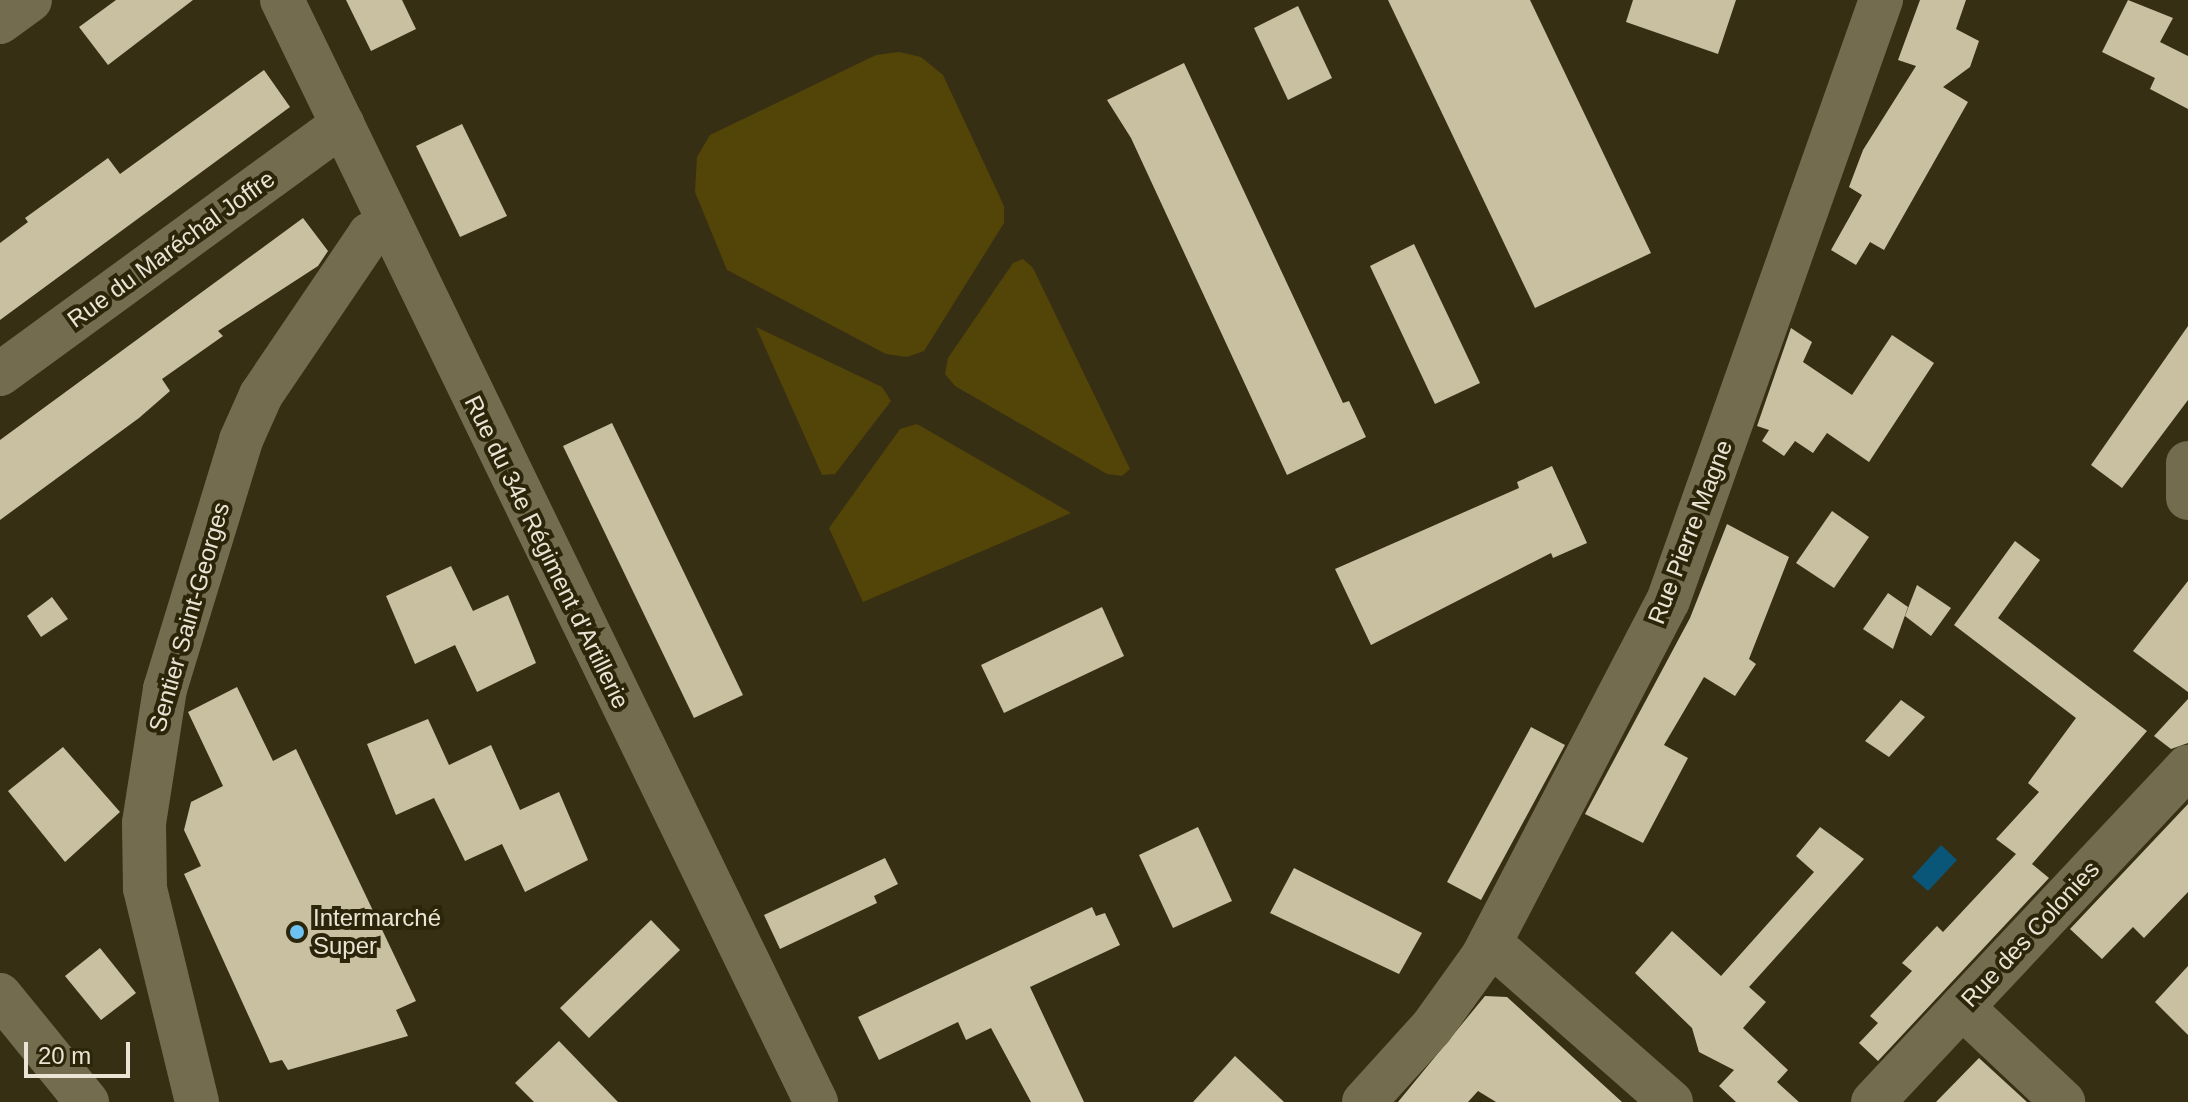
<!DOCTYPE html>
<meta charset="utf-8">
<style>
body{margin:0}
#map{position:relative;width:2188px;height:1102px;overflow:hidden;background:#372f14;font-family:Helvetica,sans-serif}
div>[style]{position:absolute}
.green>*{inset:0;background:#534408}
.water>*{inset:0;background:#095678}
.building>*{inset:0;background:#c9c0a1}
.minor>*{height:44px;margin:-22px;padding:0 22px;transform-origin:22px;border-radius:22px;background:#746c4f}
.dots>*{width:22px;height:22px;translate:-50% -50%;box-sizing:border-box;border:4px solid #2d250a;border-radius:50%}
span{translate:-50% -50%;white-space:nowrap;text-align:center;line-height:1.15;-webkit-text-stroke:8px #2d250a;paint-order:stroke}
.street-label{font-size:24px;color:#e9e4d4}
.poi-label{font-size:24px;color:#e9e4d4}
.left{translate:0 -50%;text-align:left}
.scale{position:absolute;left:24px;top:1042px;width:106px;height:36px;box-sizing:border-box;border:4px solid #e9e4d4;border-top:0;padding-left:10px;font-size:24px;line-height:28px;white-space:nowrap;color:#e9e4d4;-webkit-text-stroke:6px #2d250a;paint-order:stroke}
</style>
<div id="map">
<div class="green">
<div style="clip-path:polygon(899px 52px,921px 57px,943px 75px,1004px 206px,1004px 223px,924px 351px,907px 357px,886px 354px,727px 270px,695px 192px,697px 157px,710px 135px,876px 55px)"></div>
<div style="clip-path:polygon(1023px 259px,1033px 268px,1130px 469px,1122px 476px,1107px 474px,955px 386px,945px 374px,948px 358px,1013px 263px)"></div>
<div style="clip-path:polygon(756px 327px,882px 387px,891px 401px,835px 474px,822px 475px)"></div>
<div style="clip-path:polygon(917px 424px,1071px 513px,863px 602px,829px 528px,900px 429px)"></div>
</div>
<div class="water">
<div style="clip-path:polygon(1941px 845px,1957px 860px,1928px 891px,1912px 877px)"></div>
</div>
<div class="building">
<div style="clip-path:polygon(116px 0,193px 0,108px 65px,79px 27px)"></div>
<div style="clip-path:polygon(346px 0,402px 0,416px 29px,371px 51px)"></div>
<div style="clip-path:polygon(1388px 0,1530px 0,1651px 253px,1535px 308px)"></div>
<div style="clip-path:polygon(1633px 0,1736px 0,1718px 54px,1626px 22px)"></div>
<div style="clip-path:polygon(1920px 0,1966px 0,1956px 29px,1979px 41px,1970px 67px,1943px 87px,1968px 102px,1884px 250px,1870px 242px,1856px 265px,1831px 250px,1862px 195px,1849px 187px,1863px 150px,1916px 66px,1898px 60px)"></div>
<div style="clip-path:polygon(2128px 0,2173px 18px,2160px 42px,2188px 56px,2188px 109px,2150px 89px,2155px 78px,2102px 52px)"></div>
<div style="clip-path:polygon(1298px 6px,1332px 78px,1288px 100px,1254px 28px)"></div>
<div style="clip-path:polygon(1184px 63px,1343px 403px,1349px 401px,1366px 437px,1287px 475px,1131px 138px,1107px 100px)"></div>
<div style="clip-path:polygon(264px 70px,290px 107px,0 320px,0 243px,28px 222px,25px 218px,108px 158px,120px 174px)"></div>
<div style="clip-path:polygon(462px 124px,507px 216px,460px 237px,416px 146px)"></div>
<div style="clip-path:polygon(303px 218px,328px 251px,318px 266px,218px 331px,223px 336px,162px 379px,170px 391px,139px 418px,0 520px,0 440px)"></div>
<div style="clip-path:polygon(1414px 244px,1480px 383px,1435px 404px,1370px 266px)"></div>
<div style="clip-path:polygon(2188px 326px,2188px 400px,2122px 488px,2091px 465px)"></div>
<div style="clip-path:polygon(1791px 328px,1812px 342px,1803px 362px,1852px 395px,1892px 335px,1934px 363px,1869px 462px,1827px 433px,1813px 453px,1795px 441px,1784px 456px,1762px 441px,1769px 430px,1757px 426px)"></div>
<div style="clip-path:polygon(612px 423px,743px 695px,694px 718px,563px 446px)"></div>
<div style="clip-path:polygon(1552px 466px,1587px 543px,1553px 558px,1551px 553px,1371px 645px,1335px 569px,1519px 488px,1517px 482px)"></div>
<div style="clip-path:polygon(1832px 511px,1869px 537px,1834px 588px,1796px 563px)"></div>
<div style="clip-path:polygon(1727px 524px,1789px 557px,1749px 659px,1756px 664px,1735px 696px,1704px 677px,1664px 745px,1688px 758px,1643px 843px,1585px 814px,1690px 618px)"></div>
<div style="clip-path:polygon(2015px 541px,2040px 560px,1998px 618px,2147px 731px,2032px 864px,2049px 878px,1878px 1061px,1859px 1043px,1878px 1023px,1870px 1016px,1912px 971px,1902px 963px,1937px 926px,1943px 932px,2016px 854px,1996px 839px,2039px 792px,2028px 783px,2076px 718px,1954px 625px)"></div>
<div style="clip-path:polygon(451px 566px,473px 611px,508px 595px,536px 663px,477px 692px,455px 645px,415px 664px,386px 596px)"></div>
<div style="clip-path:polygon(2188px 581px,2188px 692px,2133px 651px)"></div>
<div style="clip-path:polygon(1917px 585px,1951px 608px,1931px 636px,1905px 616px)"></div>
<div style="clip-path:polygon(1888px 593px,1908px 607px,1893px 649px,1863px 629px)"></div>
<div style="clip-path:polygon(52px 597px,68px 619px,41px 637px,27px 616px)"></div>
<div style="clip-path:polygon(1102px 607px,1124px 656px,1004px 713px,981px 665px)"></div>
<div style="clip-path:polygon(237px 687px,273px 761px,296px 749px,416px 1001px,396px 1010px,408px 1036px,288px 1070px,282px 1060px,270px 1063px,184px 874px,201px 866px,184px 830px,191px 802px,223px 786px,188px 712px)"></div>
<div style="clip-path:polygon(2188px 699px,2188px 743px,2171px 749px,2154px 736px)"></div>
<div style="clip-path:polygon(1901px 700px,1925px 717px,1889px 757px,1865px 741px)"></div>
<div style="clip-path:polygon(428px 719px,449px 765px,491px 745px,520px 810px,559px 792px,588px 860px,525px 892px,502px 844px,465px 861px,434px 798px,396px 815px,367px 744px)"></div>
<div style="clip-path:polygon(1531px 727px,1565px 745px,1481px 900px,1447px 882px)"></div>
<div style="clip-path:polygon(63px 747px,120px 812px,65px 862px,8px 791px)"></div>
<div style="clip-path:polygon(2188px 804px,2188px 892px,2144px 938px,2133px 927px,2102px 959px,2070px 929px)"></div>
<div style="clip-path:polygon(1198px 827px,1232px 901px,1173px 928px,1139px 855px)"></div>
<div style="clip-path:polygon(1820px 827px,1864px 859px,1749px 987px,1766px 1002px,1743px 1028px,1788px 1070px,1777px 1082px,1799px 1102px,1736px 1102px,1719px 1086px,1734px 1070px,1699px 1052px,1692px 1028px,1635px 973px,1672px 931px,1721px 976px,1814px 872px,1796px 856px)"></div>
<div style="clip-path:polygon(885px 858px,898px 884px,874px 896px,877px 903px,780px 949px,764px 915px)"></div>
<div style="clip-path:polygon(1294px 868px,1422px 933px,1399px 974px,1270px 913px)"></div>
<div style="clip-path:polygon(1092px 907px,1096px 916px,1105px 913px,1120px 945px,1030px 987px,1084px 1102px,1031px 1102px,991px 1028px,966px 1040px,958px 1022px,879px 1060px,858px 1017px)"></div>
<div style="clip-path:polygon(651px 920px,680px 950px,589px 1038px,560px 1008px)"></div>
<div style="clip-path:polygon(100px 948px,136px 993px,101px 1020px,65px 976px)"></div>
<div style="clip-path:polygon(2188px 966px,2188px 1035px,2155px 1002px)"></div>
<div style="clip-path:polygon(1485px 996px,1507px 997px,1622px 1102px,1496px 1102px,1478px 1091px,1468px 1102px,1398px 1102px)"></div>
<div style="clip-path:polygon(559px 1041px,618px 1102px,534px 1102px,515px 1083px)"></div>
<div style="clip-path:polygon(1235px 1056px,1284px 1102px,1193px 1102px)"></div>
<div style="clip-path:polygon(1979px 1058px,2027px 1102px,1936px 1102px)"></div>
</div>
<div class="minor">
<div style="left:282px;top:0;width:1225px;rotate:64.15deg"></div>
<div style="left:0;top:22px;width:37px;rotate:-36deg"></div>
<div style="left:0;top:374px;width:424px;rotate:-36.1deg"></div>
<div style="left:2188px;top:463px;width:35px;rotate:90deg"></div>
<div style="left:1490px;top:943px;width:241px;rotate:41.3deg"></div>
<div style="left:0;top:995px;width:138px;rotate:50.9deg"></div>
<div style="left:1962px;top:1007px;width:139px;rotate:43.2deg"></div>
<div style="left:197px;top:1102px;width:220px;rotate:-103.7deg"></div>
<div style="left:145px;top:888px;width:65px;rotate:-90.9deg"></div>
<div style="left:144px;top:823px;width:136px;rotate:-81.1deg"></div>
<div style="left:165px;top:689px;width:260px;rotate:-73deg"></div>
<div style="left:241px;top:440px;width:49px;rotate:-66deg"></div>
<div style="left:261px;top:395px;width:194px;rotate:-55.9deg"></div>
<div style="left:370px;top:234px;width:20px;rotate:-24deg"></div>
<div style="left:1364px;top:1102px;width:101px;rotate:-47.8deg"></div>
<div style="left:1432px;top:1027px;width:87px;rotate:-54.3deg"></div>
<div style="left:1483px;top:956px;width:400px;rotate:-62.5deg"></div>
<div style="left:1668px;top:601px;width:638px;rotate:-70.49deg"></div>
<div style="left:1873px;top:1102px;width:460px;rotate:-46.8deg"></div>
</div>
<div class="dots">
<div style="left:297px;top:932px;background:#6dc2f3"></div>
</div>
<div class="street-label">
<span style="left:171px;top:249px;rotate:-36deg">Rue du Maréchal Joffre</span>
<span style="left:1690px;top:532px;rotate:-69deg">Rue Pierre Magne</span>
<span style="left:547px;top:552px;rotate:64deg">Rue du 34e Régiment d'Artillerie</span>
<span style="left:189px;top:617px;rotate:-74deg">Sentier Saint-Georges</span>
<span style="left:2030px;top:934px;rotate:-47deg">Rue des Colonies</span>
</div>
<div class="poi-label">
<span class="left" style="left:313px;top:932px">Intermarché<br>Super</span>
</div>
<div class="scale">20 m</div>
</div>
